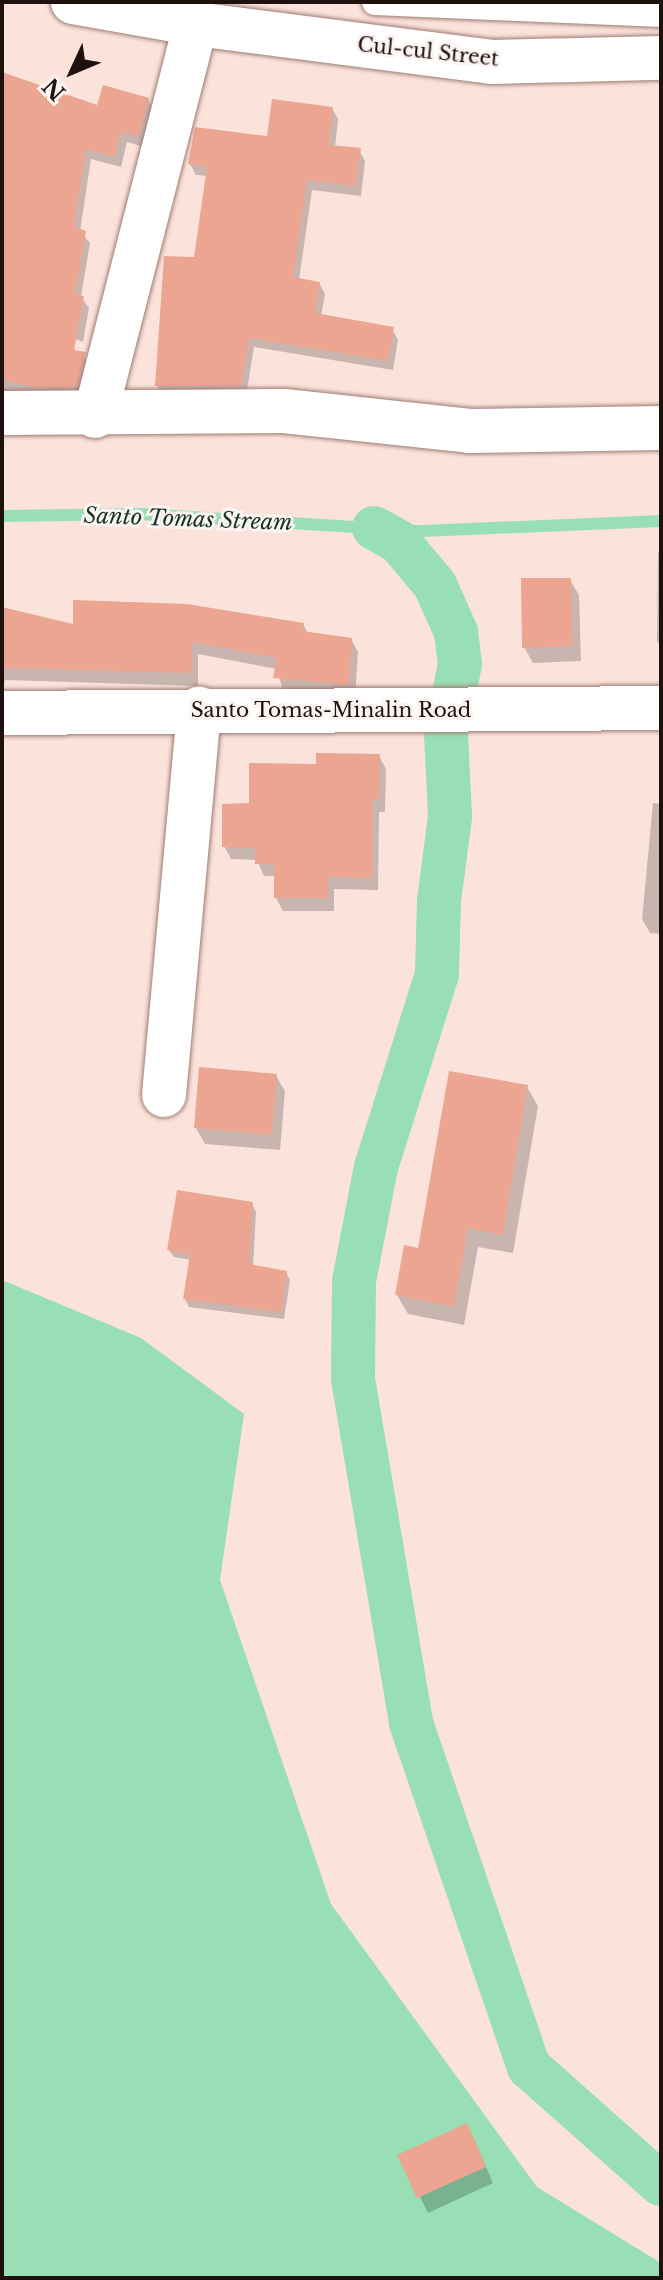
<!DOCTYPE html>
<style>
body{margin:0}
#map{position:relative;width:663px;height:2280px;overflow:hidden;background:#fbe3dc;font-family:"Libre Baskerville",serif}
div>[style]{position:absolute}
.water>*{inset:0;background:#99dfb6}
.shadow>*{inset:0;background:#0003}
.stream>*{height:12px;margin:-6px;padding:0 6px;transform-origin:6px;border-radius:6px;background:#99dfb6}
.canal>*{height:44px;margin:-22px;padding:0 22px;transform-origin:22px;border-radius:22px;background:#99dfb6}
.building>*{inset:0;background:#eca590}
.roads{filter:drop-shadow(0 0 2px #a07c72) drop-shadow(0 0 2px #a07c72)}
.service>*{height:26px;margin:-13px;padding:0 13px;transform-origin:13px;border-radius:13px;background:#fff}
.minor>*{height:44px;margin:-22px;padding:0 22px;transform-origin:22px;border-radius:22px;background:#fff}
.secondary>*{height:44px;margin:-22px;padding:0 22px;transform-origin:22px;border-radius:22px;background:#fff}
span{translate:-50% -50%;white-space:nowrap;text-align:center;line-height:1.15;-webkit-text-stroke:6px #fcf4f2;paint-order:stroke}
.street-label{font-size:20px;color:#1f120e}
.water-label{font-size:22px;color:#153423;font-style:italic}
.frame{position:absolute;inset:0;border:4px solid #1f120e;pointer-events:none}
.north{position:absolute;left:32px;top:32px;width:80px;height:80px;-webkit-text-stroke:6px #fcf4f2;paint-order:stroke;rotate:226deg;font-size:22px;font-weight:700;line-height:32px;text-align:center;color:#1f120e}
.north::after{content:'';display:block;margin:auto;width:28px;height:36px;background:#1f120e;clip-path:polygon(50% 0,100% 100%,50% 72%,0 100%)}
</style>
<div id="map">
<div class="water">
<div style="clip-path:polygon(2px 1280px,141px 1338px,244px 1414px,220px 1580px,331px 1904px,537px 2187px,661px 2263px,661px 2278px,2px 2278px)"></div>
</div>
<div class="shadow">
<div style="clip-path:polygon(2px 73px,99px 108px,148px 99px,154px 110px,144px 147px,127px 142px,121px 167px,91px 159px,80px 231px,90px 243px,81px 297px,89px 308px,83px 342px,2px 312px)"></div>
<div style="clip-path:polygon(332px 108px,338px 119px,335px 148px,359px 150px,365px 161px,361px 196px,312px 190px,299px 280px,319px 283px,325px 294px,321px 316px,392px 329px,398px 340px,393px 370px,254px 347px,246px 396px,163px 396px,157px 386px,196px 259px,208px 176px,196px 175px,190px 164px,269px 138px)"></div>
<div style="clip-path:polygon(2px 342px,84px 356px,91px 368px,83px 399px,2px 402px)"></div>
<div style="clip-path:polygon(658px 552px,661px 552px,661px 648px,657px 641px)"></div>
<div style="clip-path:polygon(570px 580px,579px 595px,581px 661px,533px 663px,524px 647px)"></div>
<div style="clip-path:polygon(2px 609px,75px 626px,303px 624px,308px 634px,351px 639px,358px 652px,355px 698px,283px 691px,277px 669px,198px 654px,198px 686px,5px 680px,2px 694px)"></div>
<div style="clip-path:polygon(379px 756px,386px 769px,385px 812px,379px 812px,378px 890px,334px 889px,334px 911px,283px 911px,276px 898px,276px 876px,264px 876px,257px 860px,231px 859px,224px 846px,251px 805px,318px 766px)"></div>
<div style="clip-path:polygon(653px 803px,661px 804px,661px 934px,650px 933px,642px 919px)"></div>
<div style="clip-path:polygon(276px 1076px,285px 1091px,280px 1150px,205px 1144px,196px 1128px)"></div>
<div style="clip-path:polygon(527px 1087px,538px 1106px,513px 1253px,478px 1247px,464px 1325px,408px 1314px,397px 1295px,420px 1250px)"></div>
<div style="clip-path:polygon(252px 1204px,256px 1212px,253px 1267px,286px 1272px,290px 1280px,284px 1319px,189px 1307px,185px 1299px,191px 1260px,174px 1257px,169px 1250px)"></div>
<div style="clip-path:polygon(475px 2141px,493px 2183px,428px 2213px,400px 2156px)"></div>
</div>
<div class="stream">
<div style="left:2px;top:516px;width:140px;rotate:-0.8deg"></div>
<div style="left:142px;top:514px;width:281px;rotate:3.5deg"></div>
<div style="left:422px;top:531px;width:239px;rotate:-2.4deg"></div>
</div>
<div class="canal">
<div style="left:374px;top:528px;width:29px;rotate:29deg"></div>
<div style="left:399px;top:542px;width:56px;rotate:50.1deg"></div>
<div style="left:435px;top:585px;width:51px;rotate:65.9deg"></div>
<div style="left:456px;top:632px;width:32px;rotate:83deg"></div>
<div style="left:460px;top:664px;width:71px;rotate:101.3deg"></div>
<div style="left:446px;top:734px;width:83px;rotate:87.2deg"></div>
<div style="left:450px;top:817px;width:85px;rotate:97.5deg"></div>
<div style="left:439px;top:901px;width:73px;rotate:91.6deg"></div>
<div style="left:437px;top:974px;width:202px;rotate:107.5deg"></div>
<div style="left:376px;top:1167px;width:116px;rotate:100.9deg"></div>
<div style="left:354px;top:1281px;width:98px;rotate:90.6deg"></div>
<div style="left:353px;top:1379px;width:349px;rotate:80.4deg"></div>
<div style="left:411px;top:1723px;width:364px;rotate:71.1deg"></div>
<div style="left:529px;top:2067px;width:176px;rotate:41.6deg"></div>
</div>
<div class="building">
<div style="clip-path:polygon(2px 72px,97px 105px,103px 85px,149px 98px,138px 137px,121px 132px,115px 157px,86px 149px,74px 226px,86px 231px,75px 294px,84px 296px,74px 350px,86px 352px,77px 387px,41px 388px,2px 380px)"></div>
<div style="clip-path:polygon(272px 99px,333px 107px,329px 145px,361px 148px,356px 186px,307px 180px,293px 277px,320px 282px,315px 313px,394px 327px,388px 361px,249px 338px,241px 386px,155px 386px,164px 256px,194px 257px,207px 167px,188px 164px,195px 127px,267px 136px)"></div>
<div style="clip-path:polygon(521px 578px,571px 578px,573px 646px,522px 648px)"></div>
<div style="clip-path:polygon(73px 600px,187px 604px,304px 623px,302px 631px,352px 638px,349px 685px,273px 678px,277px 658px,192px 642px,191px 673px,2px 668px,2px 607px,73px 624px)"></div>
<div style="clip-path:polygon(316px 753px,380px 754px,379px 800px,372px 800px,372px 878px,328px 877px,328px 898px,274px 898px,274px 864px,255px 864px,255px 848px,222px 847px,222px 804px,249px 803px,249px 763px,316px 764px)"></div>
<div style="clip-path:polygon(199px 1067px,277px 1074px,272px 1135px,194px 1128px)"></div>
<div style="clip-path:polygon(449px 1071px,528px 1085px,503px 1235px,468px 1228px,454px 1307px,395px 1295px,404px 1245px,418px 1248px)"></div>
<div style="clip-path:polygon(177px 1190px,253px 1202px,249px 1264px,287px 1271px,281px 1312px,183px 1299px,190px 1254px,167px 1250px)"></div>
<div style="clip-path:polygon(467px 2123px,486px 2167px,417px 2198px,397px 2155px)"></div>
</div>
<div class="roads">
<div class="service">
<div style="left:375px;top:2px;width:286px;rotate:2.4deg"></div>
</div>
<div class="minor">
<div style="left:73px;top:2px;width:125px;rotate:10.1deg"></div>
<div style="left:196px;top:24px;width:298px;rotate:7.3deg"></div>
<div style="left:492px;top:62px;width:169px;rotate:-1.4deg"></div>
<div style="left:2px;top:413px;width:282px;rotate:-0.4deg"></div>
<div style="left:284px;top:411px;width:187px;rotate:6.1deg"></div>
<div style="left:470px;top:431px;width:191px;rotate:-0.9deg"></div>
<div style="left:95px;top:416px;width:405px;rotate:-75.6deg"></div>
<div style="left:164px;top:1095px;width:388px;rotate:-84.8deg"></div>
</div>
<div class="secondary">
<div style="left:2px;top:713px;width:659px;rotate:-0.43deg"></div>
</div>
</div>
<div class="street-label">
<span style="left:428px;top:52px;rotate:6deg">Cul-cul Street</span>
<span style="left:331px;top:710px">Santo Tomas-Minalin Road</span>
</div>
<div class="water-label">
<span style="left:188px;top:519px;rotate:2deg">Santo Tomas Stream</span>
</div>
<div class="frame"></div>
<div class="north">N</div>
</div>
